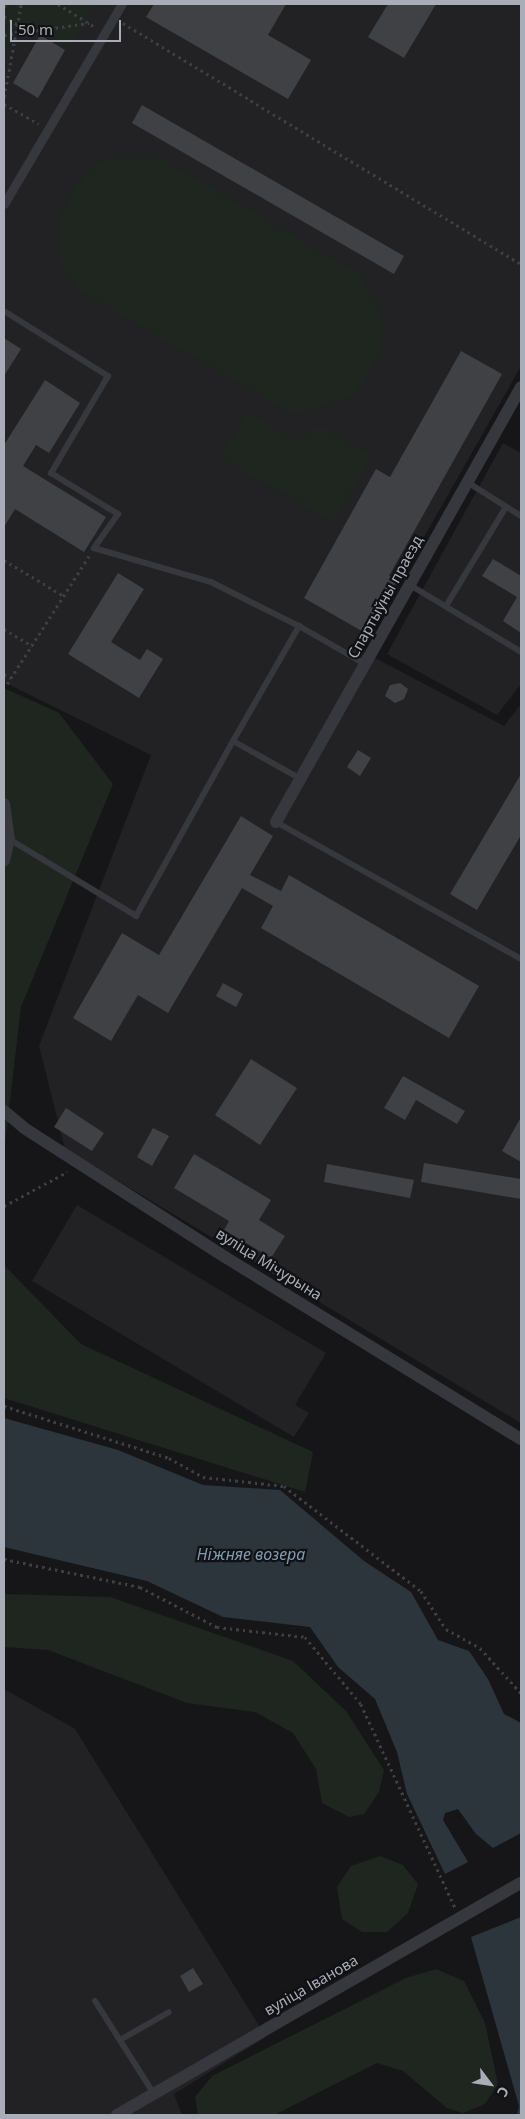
<!DOCTYPE html>
<meta charset="utf-8">
<style>
body{margin:0}
#map{position:relative;width:525px;height:2119px;overflow:hidden;background:#161618;font-family:"Noto Sans",sans-serif}
div>[style]{position:absolute}
.built>*{inset:0;background:#222225}
.green>*{inset:0;background:#1e261f}
.water>*{inset:0;background:#2c353c}
.building>*{inset:0;background:#404145}
.path>*{height:2.5px;margin-top:-1.25px;transform-origin:0;background:repeating-linear-gradient(90deg,#3d3f44 0 2.5px,transparent 0 6.5px)}
.service>*{height:6px;margin:-3px;padding:0 3px;transform-origin:3px;border-radius:3px;background:#37383d}
.pedestrian>*{height:9px;margin:-4.5px;padding:0 4.5px;transform-origin:4.5px;border-radius:4.5px;background:#37383d}
.minor>*{height:12px;margin:-6px;padding:0 6px;transform-origin:6px;border-radius:6px;background:#37383d}
span{translate:-50% -50%;white-space:nowrap;text-align:center;line-height:1.15;-webkit-text-stroke:4.5px #111113;paint-order:stroke}
.street-label{font-size:15px;color:#a8adb8}
.water-label{font-size:16px;color:#7f9bb3;font-style:italic}
.frame{position:absolute;inset:0;border:5px solid #a8adb8;pointer-events:none}
.north{position:absolute;left:465px;top:2059px;width:50px;height:50px;-webkit-text-stroke:4px #111113;paint-order:stroke;rotate:121deg;font-size:14px;font-weight:700;line-height:20px;text-align:center;color:#a8adb8}
.north::after{content:'';display:block;margin:auto;width:18px;height:22px;background:#a8adb8;clip-path:polygon(50% 0,100% 100%,50% 72%,0 100%)}
.scale{position:absolute;left:10px;top:20px;width:111px;height:22px;box-sizing:border-box;border:2px solid #a8adb8;border-top:0;padding-left:6px;font-size:15px;line-height:18px;white-space:nowrap;color:#a8adb8;-webkit-text-stroke:4px #111113;paint-order:stroke}
</style>
<div id="map">
<div class="built">
<div style="clip-path:polygon(4px 4px,521px 4px,521px 366px,360px 650px,504px 726px,521px 704px,521px 1423px,65px 1149px,39px 1046px,151px 755px,4px 682px)"></div>
<div style="clip-path:polygon(503px 443px,521px 453px,521px 684px,497px 715px,387px 654px)"></div>
<div style="clip-path:polygon(77px 1205px,326px 1353px,295px 1405px,309px 1413px,294px 1437px,32px 1281px)"></div>
<div style="clip-path:polygon(4px 1689px,75px 1729px,266px 2037px,174px 2094px,182px 2115px,4px 2115px)"></div>
</div>
<div class="green">
<div style="clip-path:polygon(4px 4px,94px 4px,70px 47px,40px 26px,12px 30px,6px 54px)"></div>
<div style="clip-path:polygon(159px 157px,362px 276px,378px 305px,383px 329px,381px 353px,355px 394px,309px 411px,287px 411px,77px 289px,62px 264px,57px 240px,60px 216px,72px 191px,93px 167px,112px 158px)"></div>
<div style="clip-path:polygon(248px 413px,300px 442px,309px 430px,322px 427px,372px 456px,333px 522px,220px 458px)"></div>
<div style="clip-path:polygon(4px 688px,59px 713px,113px 784px,21px 1007px,4px 1151px)"></div>
<div style="clip-path:polygon(4px 1265px,81px 1344px,313px 1452px,305px 1492px,4px 1398px)"></div>
<div style="clip-path:polygon(4px 1594px,110px 1597px,293px 1661px,346px 1711px,384px 1770px,379px 1792px,364px 1814px,349px 1817px,322px 1803px,316px 1769px,293px 1733px,255px 1712px,187px 1703px,48px 1650px,4px 1647px)"></div>
<div style="clip-path:polygon(380px 1856px,403px 1865px,418px 1884px,408px 1913px,387px 1932px,362px 1932px,342px 1919px,337px 1887px,351px 1866px)"></div>
<div style="clip-path:polygon(436px 1969px,464px 1981px,485px 2023px,498px 2084px,485px 2104px,463px 2113px,447px 2108px,403px 2071px,377px 2063px,274px 2115px,198px 2115px,195px 2097px,212px 2076px,406px 1978px)"></div>
</div>
<div class="water">
<div style="clip-path:polygon(4px 1418px,118px 1450px,203px 1485px,280px 1490px,364px 1561px,411px 1592px,438px 1640px,469px 1651px,488px 1679px,504px 1714px,521px 1723px,521px 1833px,493px 1848px,476px 1834px,458px 1809px,445px 1813px,443px 1820px,468px 1862px,445px 1874px,407px 1794px,397px 1752px,375px 1699px,338px 1667px,310px 1627px,223px 1617px,147px 1581px,4px 1547px)"></div>
<div style="clip-path:polygon(521px 1917px,521px 2115px,517px 2115px,519px 2106px,471px 1937px)"></div>
</div>
<div class="building">
<div style="clip-path:polygon(154px 4px,286px 4px,268px 35px,311px 60px,288px 99px,146px 17px)"></div>
<div style="clip-path:polygon(388px 4px,436px 4px,404px 58px,368px 37px)"></div>
<div style="clip-path:polygon(40px 35px,65px 50px,38px 98px,13px 83px)"></div>
<div style="clip-path:polygon(142px 105px,404px 256px,394px 274px,132px 123px)"></div>
<div style="clip-path:polygon(4px 338px,21px 349px,4px 376px)"></div>
<div style="clip-path:polygon(461px 351px,502px 374px,389px 576px,397px 580px,367px 634px,304px 598px,376px 469px,390px 477px)"></div>
<div style="clip-path:polygon(45px 380px,80px 403px,49px 453px,36px 445px,23px 466px,106px 517px,84px 552px,15px 509px,4px 527px,4px 445px)"></div>
<div style="clip-path:polygon(493px 559px,521px 576px,521px 633px,503px 621px,517px 597px,482px 576px)"></div>
<div style="clip-path:polygon(118px 573px,144px 589px,111px 642px,140px 660px,147px 649px,163px 659px,139px 698px,68px 654px)"></div>
<div style="clip-path:polygon(400px 683px,408px 689px,404px 699px,395px 703px,385px 696px,390px 685px)"></div>
<div style="clip-path:polygon(358px 750px,371px 758px,360px 776px,347px 767px)"></div>
<div style="clip-path:polygon(521px 774px,521px 835px,477px 910px,450px 894px)"></div>
<div style="clip-path:polygon(241px 816px,273px 836px,250px 875px,281px 891px,289px 875px,479px 986px,449px 1038px,261px 928px,273px 906px,242px 888px,168px 1013px,138px 995px,111px 1041px,73px 1018px,122px 933px,159px 955px)"></div>
<div style="clip-path:polygon(223px 983px,243px 994px,236px 1007px,216px 996px)"></div>
<div style="clip-path:polygon(251px 1059px,297px 1088px,260px 1145px,215px 1115px)"></div>
<div style="clip-path:polygon(403px 1076px,465px 1111px,457px 1124px,416px 1100px,405px 1120px,384px 1108px)"></div>
<div style="clip-path:polygon(66px 1108px,104px 1133px,92px 1151px,54px 1127px)"></div>
<div style="clip-path:polygon(521px 1117px,521px 1162px,502px 1151px)"></div>
<div style="clip-path:polygon(153px 1128px,169px 1136px,152px 1166px,137px 1157px)"></div>
<div style="clip-path:polygon(194px 1154px,271px 1200px,259px 1220px,285px 1236px,271px 1258px,224px 1230px,229px 1221px,174px 1188px)"></div>
<div style="clip-path:polygon(424px 1163px,521px 1179px,521px 1199px,421px 1182px)"></div>
<div style="clip-path:polygon(327px 1164px,414px 1180px,410px 1198px,324px 1182px)"></div>
<div style="clip-path:polygon(193px 1968px,203px 1984px,189px 1992px,180px 1976px)"></div>
</div>
<div class="path">
<div style="left:58px;top:4px;width:44px;rotate:31.9deg"></div>
<div style="left:4px;top:7px;width:4px;rotate:-56deg"></div>
<div style="left:4px;top:16px;width:15px;rotate:32deg"></div>
<div style="left:123px;top:23px;width:465px;rotate:31.2deg"></div>
<div style="left:4px;top:35px;width:86px;rotate:-8deg"></div>
<div style="left:4px;top:97px;width:95px;rotate:-79.6deg"></div>
<div style="left:4px;top:104px;width:40px;rotate:29.7deg"></div>
<div style="left:4px;top:560px;width:70px;rotate:31deg"></div>
<div style="left:4px;top:629px;width:33px;rotate:31deg"></div>
<div style="left:4px;top:674px;width:8px;rotate:30deg"></div>
<div style="left:7px;top:684px;width:152px;rotate:-57.4deg"></div>
<div style="left:4px;top:1206px;width:72px;rotate:-28.4deg"></div>
<div style="left:4px;top:1406px;width:173px;rotate:17.5deg"></div>
<div style="left:169px;top:1458px;width:39px;rotate:29deg"></div>
<div style="left:203px;top:1477px;width:81px;rotate:6.3deg"></div>
<div style="left:284px;top:1486px;width:173px;rotate:37.5deg"></div>
<div style="left:421px;top:1591px;width:45px;rotate:56.7deg"></div>
<div style="left:446px;top:1629px;width:39px;rotate:29deg"></div>
<div style="left:480px;top:1648px;width:61px;rotate:47.7deg"></div>
<div style="left:4px;top:1559px;width:139px;rotate:11.6deg"></div>
<div style="left:140px;top:1587px;width:87px;rotate:27.5deg"></div>
<div style="left:217px;top:1627px;width:89px;rotate:6.5deg"></div>
<div style="left:305px;top:1637px;width:87px;rotate:50.1deg"></div>
<div style="left:361px;top:1704px;width:224px;rotate:65.2deg"></div>
</div>
<div class="service">
<div style="left:4px;top:311px;width:123px;rotate:32deg"></div>
<div style="left:108px;top:376px;width:113px;rotate:120.4deg"></div>
<div style="left:51px;top:473px;width:79px;rotate:31.5deg"></div>
<div style="left:118px;top:514px;width:42px;rotate:125.2deg"></div>
<div style="left:94px;top:548px;width:122px;rotate:16.2deg"></div>
<div style="left:211px;top:582px;width:98px;rotate:26.6deg"></div>
<div style="left:467px;top:482px;width:64px;rotate:32.2deg"></div>
<div style="left:410px;top:585px;width:130px;rotate:31.1deg"></div>
<div style="left:446px;top:606px;width:116px;rotate:-58.8deg"></div>
<div style="left:233px;top:741px;width:133px;rotate:-60.1deg"></div>
<div style="left:299px;top:626px;width:76px;rotate:29.9deg"></div>
<div style="left:276px;top:822px;width:281px;rotate:29.2deg"></div>
<div style="left:9px;top:839px;width:149px;rotate:31.2deg"></div>
<div style="left:136px;top:916px;width:200px;rotate:-61deg"></div>
<div style="left:233px;top:741px;width:78px;rotate:29.2deg"></div>
<div style="left:95px;top:2001px;width:110px;rotate:57.6deg"></div>
<div style="left:120px;top:2040px;width:56px;rotate:-29.7deg"></div>
</div>
<div class="pedestrian">
<div style="left:4px;top:204px;width:232px;rotate:-59.5deg"></div>
</div>
<div class="minor">
<div style="left:4px;top:804px;width:35px;rotate:82deg"></div>
<div style="left:9px;top:839px;width:22px;rotate:103deg"></div>
<div style="left:276px;top:822px;width:499px;rotate:-60.6deg"></div>
<div style="left:4px;top:1111px;width:26px;rotate:40deg"></div>
<div style="left:24px;top:1128px;width:239px;rotate:32.7deg"></div>
<div style="left:225px;top:1257px;width:347px;rotate:31.6deg"></div>
<div style="left:117px;top:2115px;width:466px;rotate:-29.9deg"></div>
</div>
<div class="street-label">
<span style="left:385px;top:597px;rotate:-61deg">Спартыўны праезд</span>
<span style="left:269px;top:1264px;rotate:32deg">вуліца Мічурына</span>
<span style="left:311px;top:1985px;rotate:-30deg">вуліца Іванова</span>
</div>
<div class="water-label">
<span style="left:251px;top:1554px">Ніжняе возера</span>
</div>
<div class="frame"></div>
<div class="north">С</div>
<div class="scale">50 m</div>
</div>
